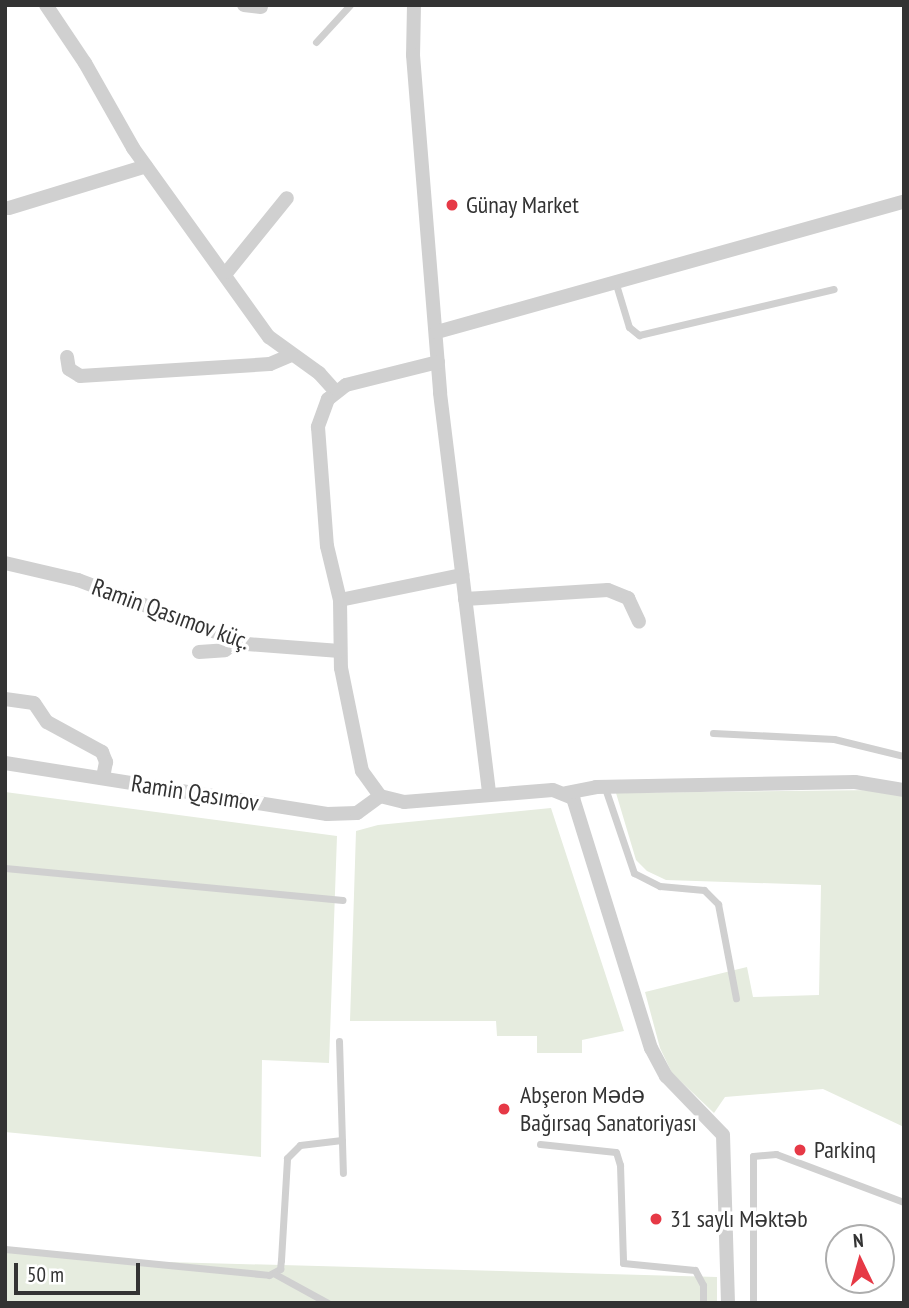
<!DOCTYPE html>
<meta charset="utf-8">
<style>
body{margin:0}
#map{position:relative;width:909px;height:1308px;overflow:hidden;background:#fff;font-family:"PT Sans Narrow",sans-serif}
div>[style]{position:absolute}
.green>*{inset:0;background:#e6ecdf}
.lane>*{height:7px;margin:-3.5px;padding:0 3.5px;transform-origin:3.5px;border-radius:3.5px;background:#d0d0d0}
.street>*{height:14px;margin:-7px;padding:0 7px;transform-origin:7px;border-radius:7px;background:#d0d0d0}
.dots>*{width:19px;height:19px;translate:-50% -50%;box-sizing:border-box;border:4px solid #fff;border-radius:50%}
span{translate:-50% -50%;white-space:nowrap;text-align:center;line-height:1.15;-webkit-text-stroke:7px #fff;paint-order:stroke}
.poi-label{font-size:24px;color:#333}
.left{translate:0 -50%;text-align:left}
.street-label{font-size:24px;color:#333}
.frame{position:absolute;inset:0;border:7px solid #333;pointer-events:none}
.north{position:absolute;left:825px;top:1224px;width:70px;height:70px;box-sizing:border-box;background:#fff;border:2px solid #adadad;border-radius:50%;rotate:355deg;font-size:19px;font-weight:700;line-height:28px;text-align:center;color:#333}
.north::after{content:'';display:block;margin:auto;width:24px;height:32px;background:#e63946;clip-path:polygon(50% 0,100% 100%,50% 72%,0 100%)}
.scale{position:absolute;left:14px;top:1263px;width:126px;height:32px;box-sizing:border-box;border:4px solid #333;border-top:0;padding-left:9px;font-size:21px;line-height:24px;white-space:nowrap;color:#333;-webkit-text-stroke:5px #fff;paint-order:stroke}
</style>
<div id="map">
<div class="green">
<div style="clip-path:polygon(879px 790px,904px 796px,904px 1127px,823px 1089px,725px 1097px,714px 1113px,672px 1073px,660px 1048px,645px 992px,747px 967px,753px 997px,819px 995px,821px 885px,666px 880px,647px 871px,636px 860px,616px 793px)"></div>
<div style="clip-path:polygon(5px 792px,337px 836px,329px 1063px,262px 1060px,261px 1157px,5px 1132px)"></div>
<div style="clip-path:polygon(551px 808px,624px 1031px,582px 1040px,582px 1053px,537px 1053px,537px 1036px,497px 1036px,496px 1021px,350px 1021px,356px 831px,378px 825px)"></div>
<div style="clip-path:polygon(5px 1252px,94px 1260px,717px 1277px,717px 1303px,5px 1303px)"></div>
</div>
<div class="lane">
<div style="left:316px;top:42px;width:50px;rotate:-47.4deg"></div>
<div style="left:615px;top:281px;width:48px;rotate:73.1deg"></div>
<div style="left:629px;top:327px;width:13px;rotate:39deg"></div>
<div style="left:639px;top:335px;width:200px;rotate:-13.3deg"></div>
<div style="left:713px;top:733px;width:121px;rotate:2.8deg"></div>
<div style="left:834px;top:739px;width:72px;rotate:13.7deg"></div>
<div style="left:605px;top:788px;width:90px;rotate:71.2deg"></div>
<div style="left:634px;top:873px;width:29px;rotate:27deg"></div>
<div style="left:660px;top:886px;width:44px;rotate:5.2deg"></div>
<div style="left:704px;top:890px;width:20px;rotate:45deg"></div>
<div style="left:718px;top:904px;width:96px;rotate:79.2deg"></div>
<div style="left:5px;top:868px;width:339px;rotate:5.4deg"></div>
<div style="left:339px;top:1041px;width:132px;rotate:88.3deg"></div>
<div style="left:540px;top:1144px;width:76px;rotate:6deg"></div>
<div style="left:616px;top:1152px;width:14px;rotate:73deg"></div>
<div style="left:620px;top:1165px;width:98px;rotate:88.2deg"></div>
<div style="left:623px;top:1263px;width:72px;rotate:5.6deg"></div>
<div style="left:695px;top:1270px;width:17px;rotate:62deg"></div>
<div style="left:703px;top:1285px;width:18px;rotate:90deg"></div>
<div style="left:5px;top:1249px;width:265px;rotate:5.6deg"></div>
<div style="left:269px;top:1275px;width:13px;rotate:-29deg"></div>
<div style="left:280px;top:1269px;width:9px;rotate:-84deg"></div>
<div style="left:281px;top:1260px;width:102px;rotate:-86.6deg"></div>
<div style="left:287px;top:1158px;width:18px;rotate:-45deg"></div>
<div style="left:300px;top:1145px;width:42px;rotate:-6.8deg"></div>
<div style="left:275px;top:1274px;width:60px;rotate:28.7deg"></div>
<div style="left:753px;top:1303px;width:147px;rotate:-90deg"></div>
<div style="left:753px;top:1156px;width:23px;rotate:-5deg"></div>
<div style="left:776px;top:1154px;width:137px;rotate:20.6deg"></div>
</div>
<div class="street">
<div style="left:46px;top:5px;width:70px;rotate:56.1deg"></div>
<div style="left:85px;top:63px;width:98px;rotate:60.5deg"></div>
<div style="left:133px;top:148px;width:233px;rotate:54.3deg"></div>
<div style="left:269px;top:337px;width:62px;rotate:35.8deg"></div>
<div style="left:319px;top:373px;width:24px;rotate:48deg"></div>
<div style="left:244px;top:5px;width:17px;rotate:7deg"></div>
<div style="left:414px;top:5px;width:50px;rotate:91.1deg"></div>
<div style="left:413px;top:55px;width:339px;rotate:85.4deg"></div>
<div style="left:440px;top:393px;width:404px;rotate:83deg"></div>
<div style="left:9px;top:208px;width:143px;rotate:-17deg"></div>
<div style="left:227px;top:272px;width:95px;rotate:-51deg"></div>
<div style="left:437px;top:332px;width:485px;rotate:-15.6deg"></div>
<div style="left:67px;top:357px;width:12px;rotate:81deg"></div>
<div style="left:69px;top:369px;width:13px;rotate:32deg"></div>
<div style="left:80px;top:376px;width:190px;rotate:-3.6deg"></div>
<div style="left:270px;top:364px;width:23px;rotate:-23deg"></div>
<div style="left:438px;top:362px;width:95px;rotate:166deg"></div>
<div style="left:346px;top:385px;width:23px;rotate:142deg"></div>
<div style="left:328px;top:399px;width:30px;rotate:110deg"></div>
<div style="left:318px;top:427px;width:119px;rotate:85.7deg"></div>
<div style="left:327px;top:546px;width:56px;rotate:76.5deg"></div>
<div style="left:340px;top:600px;width:68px;rotate:89.2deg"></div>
<div style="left:341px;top:668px;width:105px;rotate:78.5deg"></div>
<div style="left:362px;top:771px;width:31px;rotate:54deg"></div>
<div style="left:380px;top:796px;width:25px;rotate:14deg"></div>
<div style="left:404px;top:802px;width:149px;rotate:-4.6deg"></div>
<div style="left:553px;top:790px;width:22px;rotate:22deg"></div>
<div style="left:573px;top:798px;width:262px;rotate:72.7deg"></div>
<div style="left:651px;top:1048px;width:32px;rotate:62deg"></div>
<div style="left:666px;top:1076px;width:82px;rotate:46deg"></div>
<div style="left:723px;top:1135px;width:168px;rotate:88.3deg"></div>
<div style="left:5px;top:563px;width:75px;rotate:13.1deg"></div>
<div style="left:78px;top:580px;width:181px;rotate:20.7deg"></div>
<div style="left:247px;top:644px;width:93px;rotate:4.3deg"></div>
<div style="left:465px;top:599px;width:143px;rotate:-3.6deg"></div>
<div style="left:608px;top:590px;width:22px;rotate:22deg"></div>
<div style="left:628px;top:598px;width:26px;rotate:65deg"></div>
<div style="left:340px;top:600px;width:125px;rotate:-11.6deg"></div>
<div style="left:199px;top:652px;width:26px;rotate:-4deg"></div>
<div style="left:225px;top:650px;width:17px;rotate:-33deg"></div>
<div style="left:5px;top:699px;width:29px;rotate:8deg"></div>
<div style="left:34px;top:703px;width:23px;rotate:56deg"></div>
<div style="left:47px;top:722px;width:63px;rotate:28.6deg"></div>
<div style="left:102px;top:752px;width:11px;rotate:68deg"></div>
<div style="left:106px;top:762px;width:16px;rotate:101deg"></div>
<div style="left:5px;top:763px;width:326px;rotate:9deg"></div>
<div style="left:327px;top:814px;width:30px;rotate:-2deg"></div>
<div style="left:357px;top:813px;width:29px;rotate:-36deg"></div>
<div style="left:566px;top:793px;width:31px;rotate:-11deg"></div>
<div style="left:596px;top:787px;width:259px;rotate:-1.1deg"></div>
<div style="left:855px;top:782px;width:50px;rotate:9.3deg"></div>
</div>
<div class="dots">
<div style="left:452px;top:205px;background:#e63946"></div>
<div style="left:504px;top:1109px;background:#e63946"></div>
<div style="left:800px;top:1150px;background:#e63946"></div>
<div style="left:656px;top:1219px;background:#e63946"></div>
</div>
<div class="poi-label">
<span class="left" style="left:466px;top:205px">Günay Market</span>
<span class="left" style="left:520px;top:1109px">Abşeron Mədə<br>Bağırsaq Sanatoriyası</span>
<span class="left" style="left:814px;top:1150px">Parkinq</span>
<span class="left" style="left:670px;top:1219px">31 saylı Məktəb</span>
</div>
<div class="street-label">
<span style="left:171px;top:614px;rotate:20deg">Ramin Qasımov küç.</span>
<span style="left:195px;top:793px;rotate:9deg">Ramin Qasımov</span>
</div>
<div class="frame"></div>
<div class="north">N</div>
<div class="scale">50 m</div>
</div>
